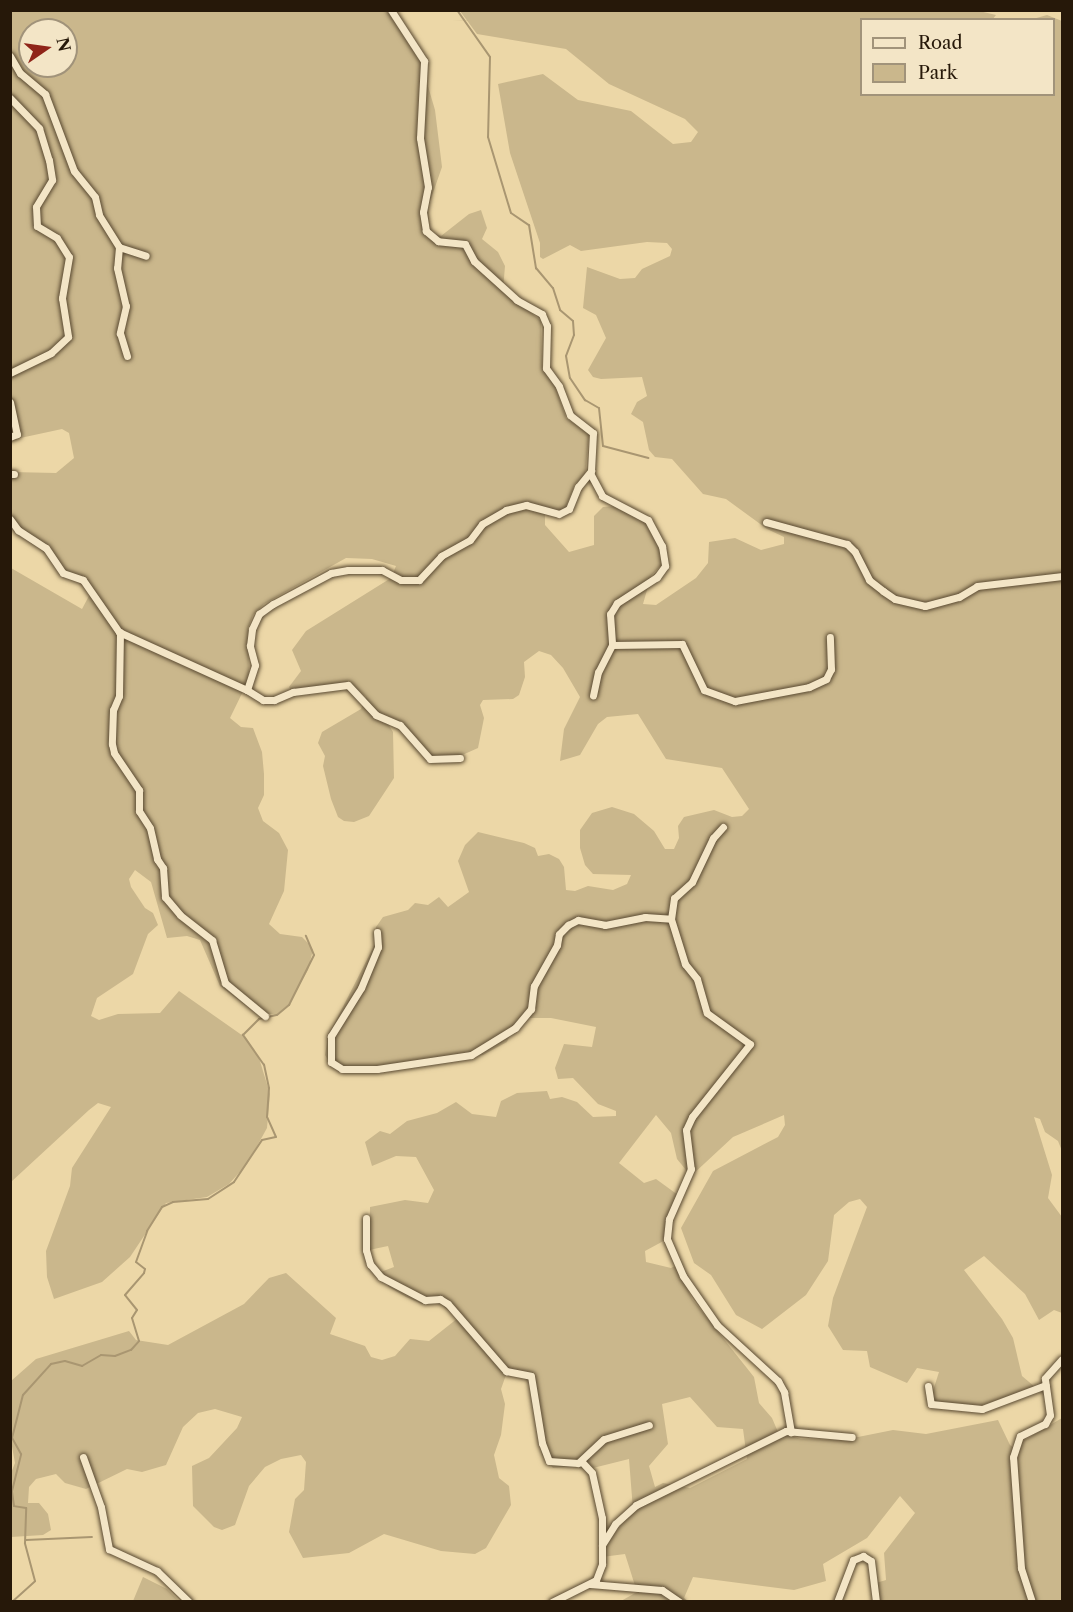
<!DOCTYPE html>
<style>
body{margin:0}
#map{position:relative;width:1073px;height:1612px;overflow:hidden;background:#ecd7a7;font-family:"Libre Caslon Text",serif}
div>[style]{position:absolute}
.green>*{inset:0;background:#cab78c}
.stream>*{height:2px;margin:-1px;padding:0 1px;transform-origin:1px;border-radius:1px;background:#a99671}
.roads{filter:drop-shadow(0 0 2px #584830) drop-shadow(0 0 2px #584830)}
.street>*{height:7px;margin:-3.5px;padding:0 3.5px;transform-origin:3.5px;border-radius:3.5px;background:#f3e5c6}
span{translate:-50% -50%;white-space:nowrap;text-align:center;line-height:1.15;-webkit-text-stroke:4.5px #f3e5c6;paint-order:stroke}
.frame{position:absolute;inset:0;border:12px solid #261809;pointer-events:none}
.legend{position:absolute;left:860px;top:18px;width:195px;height:78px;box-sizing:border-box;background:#f3e5c6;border:2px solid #a1937a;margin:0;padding:8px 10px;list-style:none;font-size:18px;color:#261809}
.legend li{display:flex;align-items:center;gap:12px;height:30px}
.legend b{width:30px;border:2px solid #a1937a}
.north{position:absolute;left:18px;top:18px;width:60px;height:60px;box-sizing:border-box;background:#f3e5c6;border:2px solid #a1937a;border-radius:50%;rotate:77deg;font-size:16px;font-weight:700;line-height:24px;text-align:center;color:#261809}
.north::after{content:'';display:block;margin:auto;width:21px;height:27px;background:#8f2418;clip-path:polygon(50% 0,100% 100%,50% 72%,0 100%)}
</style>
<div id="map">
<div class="green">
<div style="clip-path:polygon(evenodd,975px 10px,996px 15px,992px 20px,862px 20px,862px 94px,1054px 94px,1054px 20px,1033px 19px,1047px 15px,1062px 21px,1062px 1151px,1058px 1141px,1045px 1132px,1040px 1119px,1034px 1117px,1052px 1175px,1048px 1198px,1062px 1217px,1062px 1313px,1054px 1310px,1039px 1320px,1025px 1294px,984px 1256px,964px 1270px,1002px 1319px,1013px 1338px,1022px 1376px,1035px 1387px,977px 1407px,954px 1406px,930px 1400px,939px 1372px,917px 1368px,907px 1383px,870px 1367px,867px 1351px,843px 1350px,828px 1326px,833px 1298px,867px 1207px,860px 1199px,849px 1202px,834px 1215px,828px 1261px,806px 1295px,762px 1329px,736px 1315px,711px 1275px,694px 1263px,681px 1228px,713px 1171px,778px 1137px,785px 1125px,784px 1115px,733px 1137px,691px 1176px,677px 1159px,671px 1133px,656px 1115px,619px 1163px,644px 1183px,656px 1179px,678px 1195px,668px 1224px,669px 1238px,645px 1251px,646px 1262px,671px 1268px,677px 1265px,692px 1299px,754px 1377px,759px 1403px,772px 1418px,778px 1432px,801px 1439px,843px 1440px,893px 1430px,926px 1434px,998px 1420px,1010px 1445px,1017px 1450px,1023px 1441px,1062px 1418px,1062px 1601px,878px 1601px,876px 1583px,886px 1580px,884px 1553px,915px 1513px,900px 1496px,867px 1538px,823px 1564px,826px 1581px,794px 1590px,693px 1577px,684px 1598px,688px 1601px,621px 1601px,637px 1592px,625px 1554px,602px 1557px,602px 1549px,633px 1510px,629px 1459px,589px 1469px,577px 1466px,553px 1468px,542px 1455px,529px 1379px,506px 1375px,501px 1389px,505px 1404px,501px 1435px,494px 1455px,499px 1478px,509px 1486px,511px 1505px,486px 1548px,475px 1554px,441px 1551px,384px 1534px,349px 1553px,303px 1558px,289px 1532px,295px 1499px,304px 1490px,306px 1462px,301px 1455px,281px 1459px,265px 1467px,249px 1486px,235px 1525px,222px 1530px,214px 1527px,193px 1506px,192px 1466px,209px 1458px,237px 1428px,242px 1417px,215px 1409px,198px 1413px,183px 1427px,166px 1465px,142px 1472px,127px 1469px,86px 1489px,65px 1483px,56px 1474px,36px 1479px,29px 1487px,28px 1503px,39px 1503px,48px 1514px,51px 1530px,43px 1535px,11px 1537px,11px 1473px,15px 1463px,11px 1441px,11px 1381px,36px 1359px,129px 1331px,136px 1340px,168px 1345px,244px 1304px,269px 1278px,286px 1273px,336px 1318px,330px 1334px,365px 1346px,371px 1357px,382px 1360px,395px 1356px,410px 1339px,429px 1341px,458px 1318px,439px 1303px,422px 1304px,406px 1297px,389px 1287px,378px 1273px,394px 1267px,388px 1246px,369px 1250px,370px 1207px,405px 1200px,428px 1203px,434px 1190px,416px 1157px,396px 1156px,372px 1166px,365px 1142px,380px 1131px,390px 1134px,407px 1121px,437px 1113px,456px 1102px,472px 1114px,496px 1117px,501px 1101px,517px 1093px,547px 1091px,550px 1099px,562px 1097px,577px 1102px,593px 1117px,616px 1116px,616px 1111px,598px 1104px,573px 1078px,558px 1079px,555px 1068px,564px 1044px,592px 1047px,596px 1027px,551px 1018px,528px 1018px,513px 1027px,507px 1042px,483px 1055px,374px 1071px,334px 1069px,325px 1055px,328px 1036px,375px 944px,376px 927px,383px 917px,408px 910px,415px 903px,428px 905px,439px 897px,448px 907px,469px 892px,458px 861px,465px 845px,478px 832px,524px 843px,535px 848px,538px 856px,549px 854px,559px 859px,564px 867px,566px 890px,575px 891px,588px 886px,613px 890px,627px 884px,631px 875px,593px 874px,585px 865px,580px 848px,580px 830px,592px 813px,612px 807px,634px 814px,654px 831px,665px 849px,674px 849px,679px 838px,678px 826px,684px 817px,714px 810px,732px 817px,742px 816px,749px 809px,722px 768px,666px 759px,638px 714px,607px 717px,598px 724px,580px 755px,560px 761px,564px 729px,580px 697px,563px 668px,551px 655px,539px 651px,524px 662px,525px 677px,519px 695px,513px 699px,483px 700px,480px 705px,484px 718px,478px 748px,460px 756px,434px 758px,402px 725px,391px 717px,386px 721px,393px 732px,394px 778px,369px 816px,354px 822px,344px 821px,338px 817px,331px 799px,323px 766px,325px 756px,318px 743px,322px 732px,361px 709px,366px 697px,350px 683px,291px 690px,289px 687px,301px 671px,292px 650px,306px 631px,391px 578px,396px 566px,372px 559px,346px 558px,264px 604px,253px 615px,248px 628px,249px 679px,230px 718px,241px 727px,253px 728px,262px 752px,264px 774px,264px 795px,258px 808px,263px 821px,279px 833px,288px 850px,284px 891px,269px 924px,280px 934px,302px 937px,309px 944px,313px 950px,308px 970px,288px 1005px,276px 1015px,253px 1011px,220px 986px,200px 940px,187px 936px,167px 938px,151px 882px,135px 870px,129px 879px,131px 887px,145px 908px,153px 913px,158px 925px,148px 934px,133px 974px,97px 998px,91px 1016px,99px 1020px,118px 1014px,160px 1013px,179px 991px,246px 1038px,259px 1058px,270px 1094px,267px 1128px,247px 1164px,229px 1184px,207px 1197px,166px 1203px,130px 1257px,102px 1282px,54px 1299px,47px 1277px,46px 1251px,70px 1186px,72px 1168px,111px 1107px,98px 1103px,89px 1110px,11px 1182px,11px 568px,82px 609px,90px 594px,80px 581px,63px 575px,42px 548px,32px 544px,11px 524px,11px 472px,56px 473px,74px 458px,69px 433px,62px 429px,11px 440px,11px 11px,387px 11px,420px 59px,435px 110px,442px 167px,428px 207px,430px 232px,441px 236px,469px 214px,481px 210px,487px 228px,482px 239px,498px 252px,505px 266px,503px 290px,541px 321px,542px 368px,554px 383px,566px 418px,589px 434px,585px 476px,575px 484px,565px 509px,545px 514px,545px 525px,569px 552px,594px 545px,594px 516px,603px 507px,615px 506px,642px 517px,662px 554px,662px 564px,651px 576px,643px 604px,656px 605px,696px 578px,708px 563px,709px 542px,735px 538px,761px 550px,784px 544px,784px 537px,767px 529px,726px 499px,703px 494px,672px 459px,655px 457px,649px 450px,643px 422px,631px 414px,637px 402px,647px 396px,642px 377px,601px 379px,593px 377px,588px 370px,606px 338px,596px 315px,583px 308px,587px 267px,620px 279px,635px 278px,642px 269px,670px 256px,672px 249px,667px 243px,647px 242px,581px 251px,570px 245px,543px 259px,540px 257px,540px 243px,510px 153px,498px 84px,543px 74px,578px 100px,631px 111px,673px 144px,691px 142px,698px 132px,685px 119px,609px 84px,566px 49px,477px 34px,460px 11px,975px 10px,30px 30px,66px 30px,66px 66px,30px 66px,30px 30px,975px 10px,690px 1397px,717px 1427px,743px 1429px,747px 1459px,690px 1488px,663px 1483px,655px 1487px,649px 1466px,668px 1444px,662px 1404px,690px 1397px)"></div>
<div style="clip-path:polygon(143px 1577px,167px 1589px,179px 1601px,133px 1601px)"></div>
</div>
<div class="stream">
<div style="left:457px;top:10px;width:57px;rotate:54.9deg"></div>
<div style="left:490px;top:57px;width:80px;rotate:91.4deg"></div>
<div style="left:488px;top:137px;width:79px;rotate:73.2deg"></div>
<div style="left:511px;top:213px;width:22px;rotate:34deg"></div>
<div style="left:529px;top:225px;width:44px;rotate:80.8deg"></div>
<div style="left:536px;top:268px;width:26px;rotate:50deg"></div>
<div style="left:553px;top:288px;width:23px;rotate:72deg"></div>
<div style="left:560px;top:310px;width:17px;rotate:40deg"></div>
<div style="left:573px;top:321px;width:14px;rotate:86deg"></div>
<div style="left:574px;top:335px;width:22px;rotate:111deg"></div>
<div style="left:566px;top:356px;width:22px;rotate:80deg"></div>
<div style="left:570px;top:378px;width:27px;rotate:56deg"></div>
<div style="left:585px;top:400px;width:16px;rotate:30deg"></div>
<div style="left:599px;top:408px;width:38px;rotate:84deg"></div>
<div style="left:603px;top:446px;width:47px;rotate:14.9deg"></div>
<div style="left:26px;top:1540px;width:66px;rotate:-2.6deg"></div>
<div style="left:12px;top:1602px;width:31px;rotate:-42deg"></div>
<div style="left:35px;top:1581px;width:39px;rotate:-105deg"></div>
<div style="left:25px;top:1543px;width:35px;rotate:-88deg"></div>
<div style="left:26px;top:1508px;width:12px;rotate:-171deg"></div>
<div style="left:14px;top:1506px;width:15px;rotate:-98deg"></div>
<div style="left:12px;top:1491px;width:38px;rotate:-76deg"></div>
<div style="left:21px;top:1454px;width:18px;rotate:-119deg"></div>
<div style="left:12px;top:1438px;width:44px;rotate:-75.7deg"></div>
<div style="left:23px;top:1395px;width:42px;rotate:-47.9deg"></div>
<div style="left:51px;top:1364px;width:14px;rotate:-12deg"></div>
<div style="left:65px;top:1361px;width:18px;rotate:16deg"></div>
<div style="left:82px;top:1366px;width:22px;rotate:-30deg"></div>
<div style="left:101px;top:1355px;width:14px;rotate:4deg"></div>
<div style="left:115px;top:1356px;width:17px;rotate:-21deg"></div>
<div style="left:131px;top:1350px;width:12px;rotate:-48deg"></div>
<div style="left:139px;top:1341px;width:24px;rotate:-107deg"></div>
<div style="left:132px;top:1318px;width:9px;rotate:-58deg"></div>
<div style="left:137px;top:1310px;width:19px;rotate:-129deg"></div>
<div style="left:125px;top:1295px;width:29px;rotate:-49deg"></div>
<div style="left:144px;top:1273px;width:4px;rotate:-76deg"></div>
<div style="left:145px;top:1269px;width:11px;rotate:-142deg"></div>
<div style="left:136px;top:1262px;width:33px;rotate:-70deg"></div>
<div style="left:147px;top:1231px;width:28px;rotate:-58deg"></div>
<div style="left:162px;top:1207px;width:12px;rotate:-24deg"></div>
<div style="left:173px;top:1202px;width:35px;rotate:-5deg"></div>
<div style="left:208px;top:1199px;width:31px;rotate:-33deg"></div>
<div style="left:234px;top:1182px;width:50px;rotate:-56.3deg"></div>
<div style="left:262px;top:1140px;width:14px;rotate:-12deg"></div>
<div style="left:276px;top:1137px;width:22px;rotate:-114deg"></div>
<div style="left:267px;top:1117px;width:29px;rotate:-86deg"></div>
<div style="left:269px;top:1088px;width:24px;rotate:-102deg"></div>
<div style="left:264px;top:1065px;width:37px;rotate:-125deg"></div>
<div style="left:243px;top:1035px;width:23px;rotate:-45deg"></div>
<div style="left:259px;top:1019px;width:18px;rotate:-13deg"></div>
<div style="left:277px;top:1015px;width:16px;rotate:-40deg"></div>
<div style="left:289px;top:1005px;width:56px;rotate:-63.4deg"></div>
<div style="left:314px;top:955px;width:21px;rotate:-113deg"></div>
</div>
<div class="roads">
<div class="street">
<div style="left:10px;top:56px;width:20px;rotate:60deg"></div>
<div style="left:20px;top:73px;width:33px;rotate:40deg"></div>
<div style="left:45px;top:94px;width:82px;rotate:69.4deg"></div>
<div style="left:74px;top:171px;width:33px;rotate:51deg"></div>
<div style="left:95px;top:197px;width:18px;rotate:77deg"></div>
<div style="left:99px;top:215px;width:38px;rotate:58deg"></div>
<div style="left:119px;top:247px;width:21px;rotate:95deg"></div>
<div style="left:117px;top:268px;width:39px;rotate:77deg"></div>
<div style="left:126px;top:306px;width:28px;rotate:103deg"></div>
<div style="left:120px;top:333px;width:24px;rotate:73deg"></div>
<div style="left:10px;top:98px;width:42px;rotate:46deg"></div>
<div style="left:39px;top:128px;width:34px;rotate:73deg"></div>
<div style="left:49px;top:160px;width:20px;rotate:81deg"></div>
<div style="left:52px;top:180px;width:31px;rotate:121deg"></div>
<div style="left:36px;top:207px;width:19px;rotate:87deg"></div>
<div style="left:37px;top:226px;width:23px;rotate:31deg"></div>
<div style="left:57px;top:238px;width:22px;rotate:58deg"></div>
<div style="left:69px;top:257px;width:42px;rotate:99.7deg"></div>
<div style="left:62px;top:298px;width:39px;rotate:81deg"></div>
<div style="left:68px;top:337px;width:23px;rotate:137deg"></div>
<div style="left:51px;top:353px;width:46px;rotate:154deg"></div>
<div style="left:119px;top:247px;width:28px;rotate:18deg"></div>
<div style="left:10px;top:402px;width:33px;rotate:78deg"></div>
<div style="left:17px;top:434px;width:8px;rotate:157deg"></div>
<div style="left:590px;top:473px;width:26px;rotate:62deg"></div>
<div style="left:602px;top:496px;width:52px;rotate:27.6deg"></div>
<div style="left:648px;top:520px;width:30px;rotate:62deg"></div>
<div style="left:662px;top:546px;width:20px;rotate:81deg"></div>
<div style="left:665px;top:566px;width:14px;rotate:126deg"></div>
<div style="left:657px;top:577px;width:48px;rotate:147deg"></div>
<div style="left:617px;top:603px;width:13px;rotate:122deg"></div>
<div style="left:610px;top:614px;width:31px;rotate:86deg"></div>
<div style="left:612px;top:645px;width:30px;rotate:117deg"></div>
<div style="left:598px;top:672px;width:24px;rotate:102deg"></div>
<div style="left:10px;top:474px;width:4px"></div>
<div style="left:10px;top:519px;width:14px;rotate:54deg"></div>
<div style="left:18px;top:530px;width:33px;rotate:33deg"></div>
<div style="left:46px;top:548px;width:30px;rotate:56deg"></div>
<div style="left:63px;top:573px;width:21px;rotate:19deg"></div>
<div style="left:83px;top:580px;width:63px;rotate:55.3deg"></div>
<div style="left:119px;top:632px;width:141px;rotate:24.4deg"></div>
<div style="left:247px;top:690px;width:26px;rotate:-72deg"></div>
<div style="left:255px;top:665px;width:20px;rotate:-105deg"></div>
<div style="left:250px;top:646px;width:17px;rotate:-83deg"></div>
<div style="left:252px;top:629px;width:17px;rotate:-65deg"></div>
<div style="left:259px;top:614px;width:17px;rotate:-36deg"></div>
<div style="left:273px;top:604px;width:66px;rotate:-28.1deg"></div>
<div style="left:331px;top:573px;width:17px;rotate:-10deg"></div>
<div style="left:348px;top:570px;width:34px"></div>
<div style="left:382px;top:570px;width:21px;rotate:28deg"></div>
<div style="left:401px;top:580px;width:18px"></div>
<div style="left:419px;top:580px;width:33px;rotate:-47deg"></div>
<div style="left:441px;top:556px;width:33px;rotate:-29deg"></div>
<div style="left:470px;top:540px;width:20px;rotate:-53deg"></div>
<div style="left:482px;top:524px;width:28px;rotate:-30deg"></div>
<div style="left:506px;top:510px;width:21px;rotate:-14deg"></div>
<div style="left:526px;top:505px;width:34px;rotate:15deg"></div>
<div style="left:559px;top:514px;width:11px;rotate:-27deg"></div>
<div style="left:569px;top:509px;width:24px;rotate:-68deg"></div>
<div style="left:578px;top:487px;width:21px;rotate:-51deg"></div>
<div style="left:591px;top:471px;width:38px;rotate:-87deg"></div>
<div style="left:593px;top:433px;width:29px;rotate:-142deg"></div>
<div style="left:570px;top:415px;width:31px;rotate:-111deg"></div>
<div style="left:559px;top:386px;width:22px;rotate:-126deg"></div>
<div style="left:546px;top:368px;width:42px;rotate:-88.6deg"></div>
<div style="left:547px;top:326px;width:13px;rotate:-113deg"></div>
<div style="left:542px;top:314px;width:29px;rotate:-151deg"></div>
<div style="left:517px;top:300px;width:58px;rotate:-137.8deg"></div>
<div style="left:474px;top:261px;width:19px;rotate:-118deg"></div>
<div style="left:465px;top:244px;width:27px;rotate:-174deg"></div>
<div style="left:438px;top:241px;width:16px;rotate:-140deg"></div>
<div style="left:426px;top:231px;width:19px;rotate:-99deg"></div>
<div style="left:423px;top:212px;width:25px;rotate:-79deg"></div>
<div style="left:428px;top:187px;width:50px;rotate:-99.3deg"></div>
<div style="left:420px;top:138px;width:77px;rotate:-87deg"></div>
<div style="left:424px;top:61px;width:61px;rotate:-122.9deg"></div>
<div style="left:766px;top:522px;width:84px;rotate:15.2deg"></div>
<div style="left:847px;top:544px;width:11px;rotate:45deg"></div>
<div style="left:855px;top:552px;width:31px;rotate:63deg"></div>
<div style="left:869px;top:580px;width:18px;rotate:38deg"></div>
<div style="left:883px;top:591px;width:14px;rotate:34deg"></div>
<div style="left:895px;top:599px;width:31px;rotate:13deg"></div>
<div style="left:925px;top:606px;width:35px;rotate:-15deg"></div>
<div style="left:959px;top:597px;width:21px;rotate:-31deg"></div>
<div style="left:977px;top:586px;width:86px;rotate:-6.7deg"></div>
<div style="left:120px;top:632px;width:64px;rotate:90.9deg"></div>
<div style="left:119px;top:696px;width:15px;rotate:113deg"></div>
<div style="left:113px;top:710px;width:34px;rotate:92deg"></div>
<div style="left:112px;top:744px;width:9px;rotate:77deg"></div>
<div style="left:114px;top:753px;width:45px;rotate:56deg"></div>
<div style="left:139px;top:790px;width:21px;rotate:90deg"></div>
<div style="left:139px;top:811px;width:20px;rotate:57deg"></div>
<div style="left:150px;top:828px;width:32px;rotate:77deg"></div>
<div style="left:157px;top:859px;width:11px;rotate:56deg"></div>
<div style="left:163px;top:868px;width:29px;rotate:86deg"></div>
<div style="left:165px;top:897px;width:23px;rotate:50deg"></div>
<div style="left:180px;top:915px;width:41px;rotate:38deg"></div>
<div style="left:212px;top:940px;width:45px;rotate:73.2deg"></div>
<div style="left:225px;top:983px;width:52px;rotate:39.5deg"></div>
<div style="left:612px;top:645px;width:70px;rotate:-0.8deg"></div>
<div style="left:682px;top:644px;width:51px;rotate:64.4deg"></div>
<div style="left:704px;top:690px;width:33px;rotate:20deg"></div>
<div style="left:735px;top:701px;width:75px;rotate:-10.7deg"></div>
<div style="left:809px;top:687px;width:19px;rotate:-25deg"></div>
<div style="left:826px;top:679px;width:11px;rotate:-63deg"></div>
<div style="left:831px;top:669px;width:32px;rotate:-92deg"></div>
<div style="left:247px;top:690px;width:19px;rotate:32deg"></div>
<div style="left:263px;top:700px;width:11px"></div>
<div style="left:274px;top:700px;width:21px;rotate:-23deg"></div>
<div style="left:293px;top:692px;width:55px;rotate:-7.3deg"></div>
<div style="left:348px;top:685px;width:41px;rotate:47deg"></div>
<div style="left:376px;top:715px;width:26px;rotate:23deg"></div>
<div style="left:400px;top:725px;width:45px;rotate:48.6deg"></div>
<div style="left:430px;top:759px;width:30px;rotate:-2deg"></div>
<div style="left:723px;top:827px;width:15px;rotate:132deg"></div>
<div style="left:713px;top:838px;width:49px;rotate:115.5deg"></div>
<div style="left:692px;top:882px;width:24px;rotate:138deg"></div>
<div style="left:674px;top:898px;width:21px;rotate:98deg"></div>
<div style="left:671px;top:919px;width:47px;rotate:72.7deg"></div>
<div style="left:685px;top:964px;width:19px;rotate:51deg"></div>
<div style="left:697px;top:979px;width:35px;rotate:74deg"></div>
<div style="left:707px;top:1013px;width:53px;rotate:35.8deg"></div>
<div style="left:750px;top:1044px;width:93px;rotate:128.5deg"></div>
<div style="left:692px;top:1117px;width:14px;rotate:115deg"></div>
<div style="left:686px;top:1130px;width:39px;rotate:83deg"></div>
<div style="left:691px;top:1169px;width:55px;rotate:113.7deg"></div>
<div style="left:669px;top:1219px;width:20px;rotate:96deg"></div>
<div style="left:667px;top:1239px;width:40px;rotate:66.6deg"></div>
<div style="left:683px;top:1276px;width:60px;rotate:55.2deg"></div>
<div style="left:717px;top:1325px;width:83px;rotate:42.6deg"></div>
<div style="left:778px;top:1381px;width:13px;rotate:61deg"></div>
<div style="left:784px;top:1392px;width:41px;rotate:80.1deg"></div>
<div style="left:377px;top:932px;width:15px;rotate:86deg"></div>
<div style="left:378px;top:947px;width:44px;rotate:112.5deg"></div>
<div style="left:361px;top:988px;width:57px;rotate:122deg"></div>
<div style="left:331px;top:1036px;width:26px;rotate:90deg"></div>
<div style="left:331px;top:1062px;width:13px;rotate:32deg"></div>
<div style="left:342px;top:1069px;width:35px"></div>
<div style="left:377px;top:1069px;width:95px;rotate:-8.5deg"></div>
<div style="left:471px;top:1055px;width:52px;rotate:-31.5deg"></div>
<div style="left:515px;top:1028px;width:25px;rotate:-50deg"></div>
<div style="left:531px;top:1009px;width:23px;rotate:-83deg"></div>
<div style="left:534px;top:986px;width:47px;rotate:-60.7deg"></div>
<div style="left:557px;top:945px;width:11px;rotate:-80deg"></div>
<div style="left:559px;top:934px;width:13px;rotate:-45deg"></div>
<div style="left:568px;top:925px;width:11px;rotate:-27deg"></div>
<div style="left:578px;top:920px;width:27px;rotate:10deg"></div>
<div style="left:605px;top:925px;width:41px;rotate:-11.3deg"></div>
<div style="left:645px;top:917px;width:26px;rotate:4deg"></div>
<div style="left:366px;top:1218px;width:32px;rotate:90deg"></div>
<div style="left:366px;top:1250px;width:15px;rotate:74deg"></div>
<div style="left:370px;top:1264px;width:17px;rotate:50deg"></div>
<div style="left:381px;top:1277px;width:50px;rotate:27.6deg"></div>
<div style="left:425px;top:1300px;width:15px;rotate:-4deg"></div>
<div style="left:440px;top:1299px;width:9px;rotate:32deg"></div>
<div style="left:448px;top:1304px;width:89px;rotate:49.1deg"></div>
<div style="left:506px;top:1371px;width:25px;rotate:11deg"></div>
<div style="left:531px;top:1376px;width:68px;rotate:80.7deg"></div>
<div style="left:542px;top:1443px;width:19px;rotate:69deg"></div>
<div style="left:549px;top:1461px;width:29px;rotate:4deg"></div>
<div style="left:578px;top:1463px;width:35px;rotate:-43deg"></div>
<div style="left:604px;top:1439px;width:47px;rotate:-17.3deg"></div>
<div style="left:928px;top:1386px;width:18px;rotate:81deg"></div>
<div style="left:931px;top:1404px;width:51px;rotate:5.6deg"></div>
<div style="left:982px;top:1409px;width:68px;rotate:-20.6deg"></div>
<div style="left:83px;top:1457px;width:53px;rotate:70.2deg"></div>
<div style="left:101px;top:1507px;width:43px;rotate:79.2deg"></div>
<div style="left:109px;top:1549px;width:53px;rotate:24.6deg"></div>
<div style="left:157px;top:1571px;width:45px;rotate:44.1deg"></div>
<div style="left:581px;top:1461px;width:16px;rotate:47deg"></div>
<div style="left:592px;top:1473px;width:46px;rotate:77.5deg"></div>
<div style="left:602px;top:1518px;width:27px;rotate:90deg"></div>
<div style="left:590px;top:1584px;width:72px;rotate:4.8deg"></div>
<div style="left:662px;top:1590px;width:22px;rotate:34deg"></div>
<div style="left:552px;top:1602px;width:49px;rotate:-26.6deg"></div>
<div style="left:596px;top:1580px;width:17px;rotate:-69deg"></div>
<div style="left:602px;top:1564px;width:19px;rotate:-90deg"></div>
<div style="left:602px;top:1545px;width:25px;rotate:-58deg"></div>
<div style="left:615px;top:1524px;width:28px;rotate:-42deg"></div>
<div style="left:636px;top:1505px;width:167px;rotate:-26.3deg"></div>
<div style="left:786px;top:1431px;width:66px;rotate:5.2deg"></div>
<div style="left:837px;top:1602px;width:45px;rotate:-69.1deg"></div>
<div style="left:853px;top:1560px;width:11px;rotate:-22deg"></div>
<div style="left:863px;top:1556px;width:9px;rotate:32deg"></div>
<div style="left:871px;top:1561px;width:41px;rotate:83deg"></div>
<div style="left:1032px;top:1602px;width:36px;rotate:-108deg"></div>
<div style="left:1021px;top:1568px;width:111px;rotate:-94.1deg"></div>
<div style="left:1013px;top:1457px;width:22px;rotate:-72deg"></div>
<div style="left:1020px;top:1436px;width:28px;rotate:-26deg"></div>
<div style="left:1045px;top:1424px;width:10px;rotate:-61deg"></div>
<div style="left:1050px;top:1415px;width:37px;rotate:-98deg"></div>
<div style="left:1045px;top:1378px;width:25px;rotate:-48deg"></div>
</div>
</div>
<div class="frame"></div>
<ul class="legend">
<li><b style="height:8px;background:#f3e5c6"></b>Road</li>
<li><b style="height:16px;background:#cab78c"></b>Park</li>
</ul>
<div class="north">N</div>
</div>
